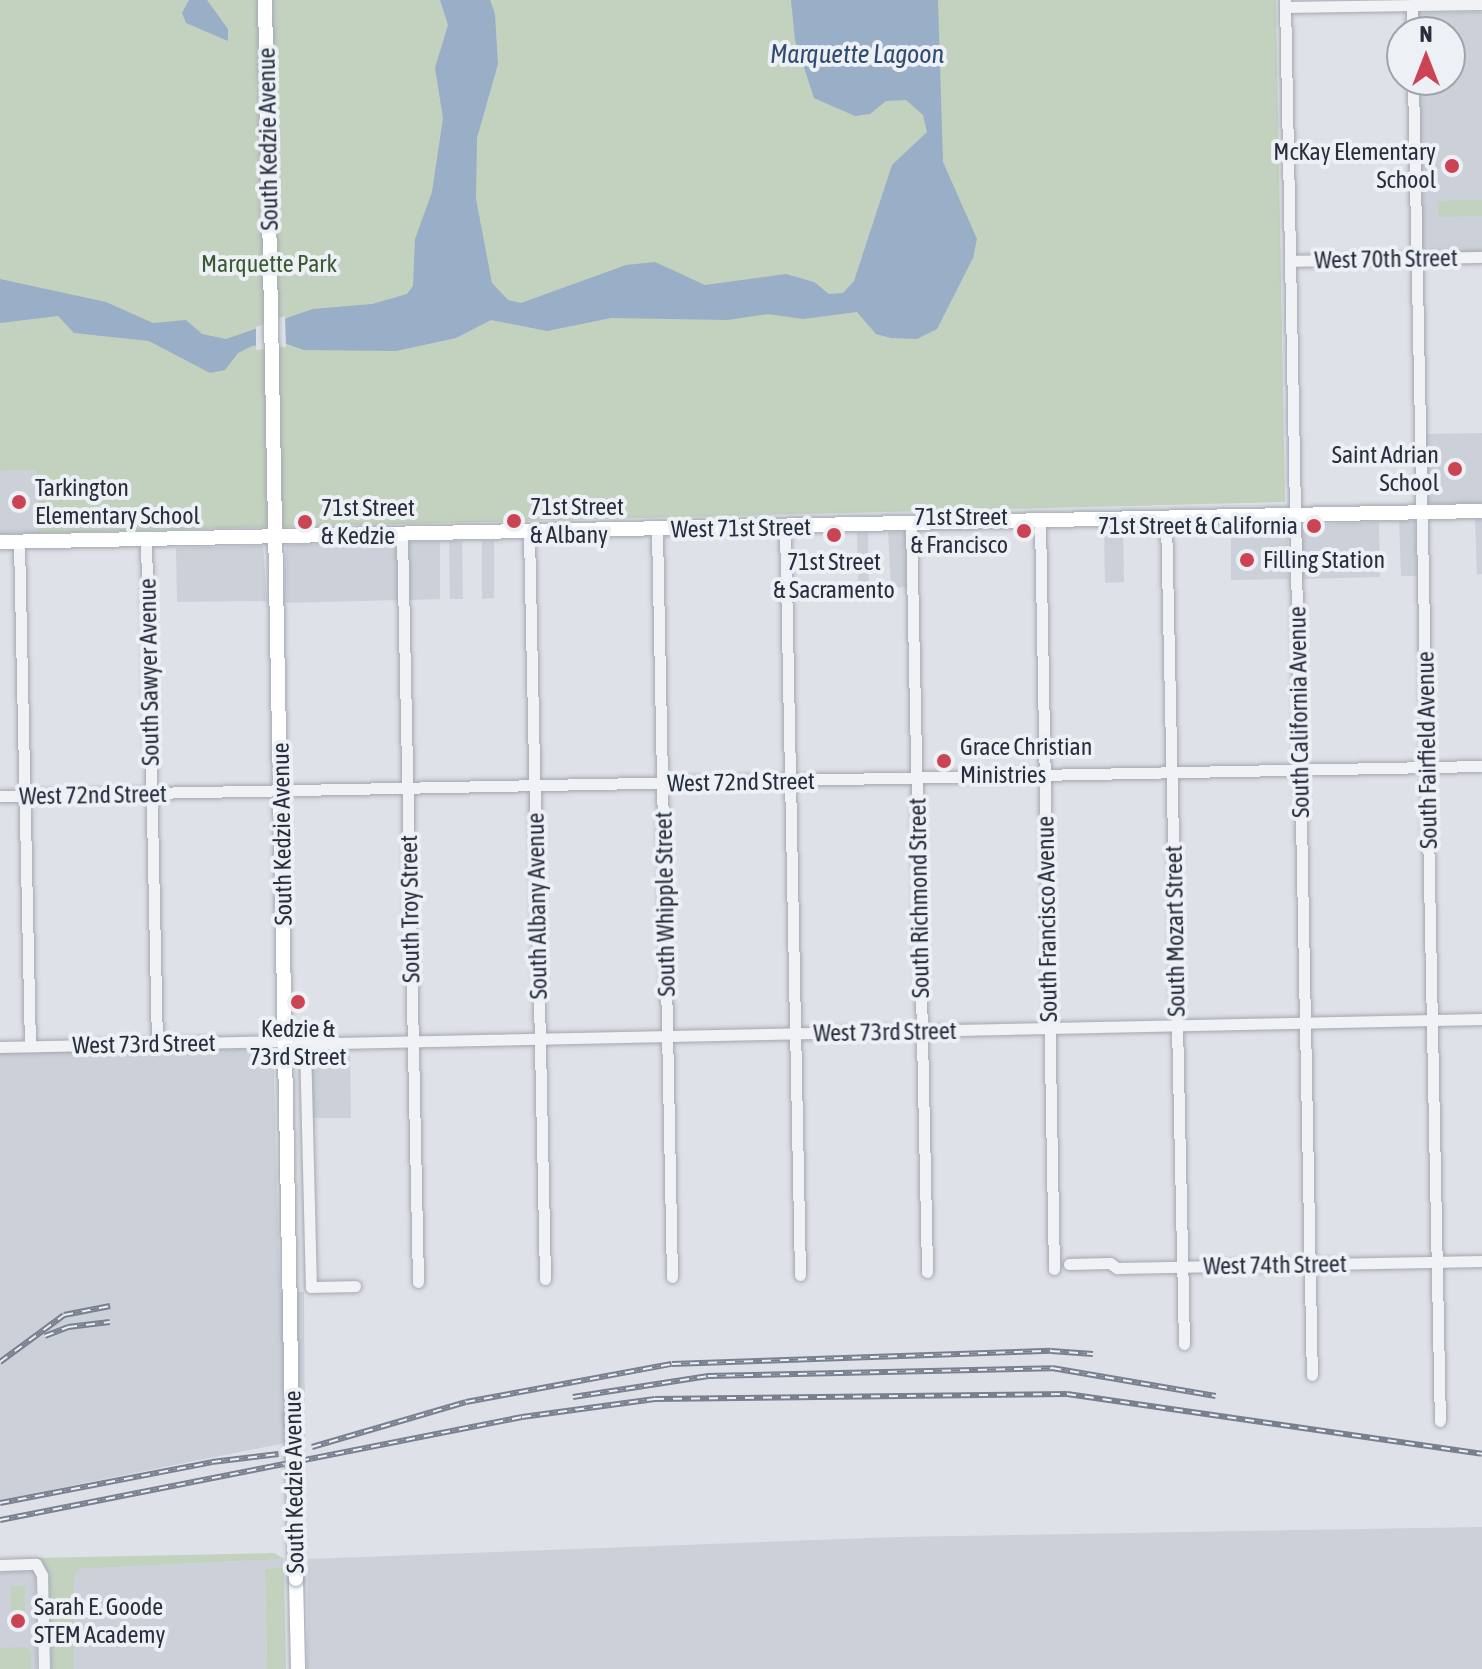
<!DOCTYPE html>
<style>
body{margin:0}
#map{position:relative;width:1482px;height:1669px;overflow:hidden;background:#dee1e7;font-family:"Asap Condensed",sans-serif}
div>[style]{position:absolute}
.built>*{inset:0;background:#ccd0d9}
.green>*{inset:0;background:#c3d1bf}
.water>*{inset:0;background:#99aec7}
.pier>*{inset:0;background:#dee1e7}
.roads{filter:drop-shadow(0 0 2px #a3a8b1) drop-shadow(0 0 2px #a3a8b1)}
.minor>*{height:11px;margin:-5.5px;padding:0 5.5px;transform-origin:5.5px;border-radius:5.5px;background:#f0f2f6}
.major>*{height:14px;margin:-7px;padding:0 7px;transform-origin:7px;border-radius:7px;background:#fff}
.rail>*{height:6px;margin-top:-3px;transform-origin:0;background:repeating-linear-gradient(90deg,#edf0f5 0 9px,#788090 0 18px);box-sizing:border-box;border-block:2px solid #788090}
.bridges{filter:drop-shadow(0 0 2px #9da5b3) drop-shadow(0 0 2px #9da5b3)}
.major-bridge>*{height:14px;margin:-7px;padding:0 7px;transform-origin:7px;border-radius:7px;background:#fff}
.dots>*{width:22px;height:22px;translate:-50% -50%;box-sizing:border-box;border:4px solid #edf0f5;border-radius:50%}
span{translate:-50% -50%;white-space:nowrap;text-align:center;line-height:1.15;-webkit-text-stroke:8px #edf0f5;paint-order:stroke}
.street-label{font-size:24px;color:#272f3e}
.poi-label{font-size:24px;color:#272f3e}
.right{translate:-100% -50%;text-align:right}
.left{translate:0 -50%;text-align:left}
.park-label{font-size:24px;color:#3b5935}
.water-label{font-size:26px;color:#324c70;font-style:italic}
.north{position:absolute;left:1386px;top:16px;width:80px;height:80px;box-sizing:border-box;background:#edf0f5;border:2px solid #9ea3ac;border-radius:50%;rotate:0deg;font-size:22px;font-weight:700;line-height:32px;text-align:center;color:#272f3e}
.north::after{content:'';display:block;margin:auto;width:28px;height:36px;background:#cb4454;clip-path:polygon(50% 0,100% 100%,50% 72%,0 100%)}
</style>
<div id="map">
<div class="built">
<div style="clip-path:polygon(1482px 12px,1482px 252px,1423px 253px,1419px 80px,1450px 80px,1450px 32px,1418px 32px,1418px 13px)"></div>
<div style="clip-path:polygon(1482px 433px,1482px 503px,1428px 504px,1426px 434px)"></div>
<div style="clip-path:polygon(37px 470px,38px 533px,0 534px,0 471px)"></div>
<div style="clip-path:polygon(1475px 519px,1482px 519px,1482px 574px,1477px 575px)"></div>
<div style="clip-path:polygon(1399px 521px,1415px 521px,1417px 576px,1401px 576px)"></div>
<div style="clip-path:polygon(1379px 522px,1380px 577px,1301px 579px,1300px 525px)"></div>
<div style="clip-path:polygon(1231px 525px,1287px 525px,1289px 579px,1231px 580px)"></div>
<div style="clip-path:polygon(1104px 527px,1123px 527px,1124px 582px,1105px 583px)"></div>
<div style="clip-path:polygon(868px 532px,869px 588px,858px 588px,857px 533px)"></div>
<div style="clip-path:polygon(888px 532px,905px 532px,907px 587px,891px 588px)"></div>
<div style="clip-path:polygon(449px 541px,462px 541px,463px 599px,450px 599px)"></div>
<div style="clip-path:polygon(482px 541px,494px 541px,494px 598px,482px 599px)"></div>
<div style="clip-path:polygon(408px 542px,440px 542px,440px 599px,409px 600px)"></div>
<div style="clip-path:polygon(397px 543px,398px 600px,284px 603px,286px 545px)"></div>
<div style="clip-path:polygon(263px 546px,267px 601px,177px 602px,176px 548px)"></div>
<div style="clip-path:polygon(273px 1044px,280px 1292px,304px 1292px,305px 1439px,0 1500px,0 1051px)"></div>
<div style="clip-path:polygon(310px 1050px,350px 1050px,351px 1118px,311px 1118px)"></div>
<div style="clip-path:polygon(1482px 1527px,1482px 1669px,307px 1669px,308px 1559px,896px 1537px)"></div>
<div style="clip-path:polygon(284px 1559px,284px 1566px,265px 1569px,267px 1669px,74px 1669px,74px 1578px,79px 1569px)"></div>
<div style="clip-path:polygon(35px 1571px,37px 1669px,0 1669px,0 1572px)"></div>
</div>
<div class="green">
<div style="clip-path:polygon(0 0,1276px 0,1285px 502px,38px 533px,37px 470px,0 471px)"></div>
<div style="clip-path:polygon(1467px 200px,1482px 200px,1482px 216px,1438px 217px,1438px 201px)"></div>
<div style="clip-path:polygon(274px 1553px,284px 1559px,79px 1569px,74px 1578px,74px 1669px,51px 1669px,49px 1575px,34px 1558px)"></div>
<div style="clip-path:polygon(284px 1566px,286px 1669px,267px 1669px,265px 1569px)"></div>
<div style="clip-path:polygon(11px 1586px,25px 1586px,25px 1616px,11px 1616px)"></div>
<div style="clip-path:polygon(25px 1647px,31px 1652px,31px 1669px,0 1669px,0 1648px)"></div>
</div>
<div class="water">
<div style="clip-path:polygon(189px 0,207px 0,228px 29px,228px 41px,186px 23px,182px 13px)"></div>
<div style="clip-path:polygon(440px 0,490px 0,495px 14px,498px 64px,477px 138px,476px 199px,492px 283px,508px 300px,521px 303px,626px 265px,655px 262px,705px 285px,786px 274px,814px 282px,829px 294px,843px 293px,854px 281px,892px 165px,927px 132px,923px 115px,906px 100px,886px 101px,870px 114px,855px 116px,814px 98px,795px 40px,791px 0,938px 0,943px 162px,977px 239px,973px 258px,937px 329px,917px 339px,891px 338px,876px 334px,857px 312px,803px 319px,768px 314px,728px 320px,611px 318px,547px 331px,491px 320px,456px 338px,396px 351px,304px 350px,281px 342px,252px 346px,238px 353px,225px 370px,210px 373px,149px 341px,74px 333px,58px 316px,0 323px,0 279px,106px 302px,153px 323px,186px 320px,202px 334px,226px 339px,313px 309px,372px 304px,407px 294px,413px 286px,415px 239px,432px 192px,443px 118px,435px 68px,448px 25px)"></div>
</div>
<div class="pier">
<div style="clip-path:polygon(285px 316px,286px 347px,256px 350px,256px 327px)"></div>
</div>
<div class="roads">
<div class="minor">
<div style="left:1285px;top:0;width:1375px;rotate:88.88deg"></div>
<div style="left:1412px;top:5px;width:27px;rotate:90deg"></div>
<div style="left:1285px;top:7px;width:197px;rotate:-0.9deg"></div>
<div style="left:1413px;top:80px;width:1341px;rotate:88.85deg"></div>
<div style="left:1290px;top:261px;width:192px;rotate:-1.2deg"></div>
<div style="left:1166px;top:519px;width:825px;rotate:88.75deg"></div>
<div style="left:1040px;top:521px;width:748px;rotate:88.93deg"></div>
<div style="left:911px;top:524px;width:748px;rotate:88.77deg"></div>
<div style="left:785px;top:527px;width:748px;rotate:88.85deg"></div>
<div style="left:657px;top:530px;width:747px;rotate:88.85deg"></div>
<div style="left:529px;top:533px;width:746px;rotate:88.77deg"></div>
<div style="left:402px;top:535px;width:747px;rotate:88.77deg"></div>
<div style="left:146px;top:539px;width:505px;rotate:88.75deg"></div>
<div style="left:19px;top:542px;width:504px;rotate:88.75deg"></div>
<div style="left:0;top:796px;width:1482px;rotate:-1.16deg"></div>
<div style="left:287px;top:1044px;width:1195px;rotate:-1.2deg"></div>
<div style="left:305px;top:1044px;width:243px;rotate:88.6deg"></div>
<div style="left:311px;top:1287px;width:44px;rotate:-1.3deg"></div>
<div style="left:0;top:1047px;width:287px;rotate:-1.2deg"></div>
<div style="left:1069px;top:1264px;width:41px;rotate:-1.4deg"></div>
<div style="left:1110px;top:1263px;width:9px;rotate:36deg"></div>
<div style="left:1117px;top:1268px;width:365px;rotate:-1.1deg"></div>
<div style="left:0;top:1565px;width:36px;rotate:-2deg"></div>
<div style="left:36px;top:1564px;width:13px;rotate:61deg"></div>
<div style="left:42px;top:1575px;width:94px;rotate:88.8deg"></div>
</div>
<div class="major">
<div style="left:265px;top:0;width:1418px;rotate:88.91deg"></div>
<div style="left:0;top:542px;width:1482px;rotate:-1.2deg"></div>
<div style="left:296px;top:1579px;width:90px;rotate:88.7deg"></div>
</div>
</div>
<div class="rail">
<div style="left:45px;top:1336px;width:25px;rotate:-21deg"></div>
<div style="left:68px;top:1327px;width:42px;rotate:-6.8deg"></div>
<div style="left:0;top:1362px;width:79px;rotate:-36.3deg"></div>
<div style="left:64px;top:1315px;width:47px;rotate:-11.1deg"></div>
<div style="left:573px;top:1397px;width:137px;rotate:-8.8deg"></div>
<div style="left:708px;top:1376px;width:344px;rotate:-1.3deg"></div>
<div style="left:1052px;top:1368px;width:166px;rotate:9.7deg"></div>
<div style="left:312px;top:1447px;width:160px;rotate:-16.3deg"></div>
<div style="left:466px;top:1402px;width:209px;rotate:-10.5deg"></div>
<div style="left:672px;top:1364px;width:379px;rotate:-2deg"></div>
<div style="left:1051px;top:1351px;width:42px;rotate:4.1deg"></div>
<div style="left:0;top:1503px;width:216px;rotate:-10.9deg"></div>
<div style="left:212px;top:1462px;width:67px;rotate:-6.8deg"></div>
<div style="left:0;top:1520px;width:532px;rotate:-11.16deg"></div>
<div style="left:522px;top:1417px;width:134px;rotate:-7.7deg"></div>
<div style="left:655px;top:1399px;width:412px;rotate:-0.7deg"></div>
<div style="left:1067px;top:1394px;width:419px;rotate:8.2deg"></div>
</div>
<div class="bridges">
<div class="major-bridge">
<div style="left:292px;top:1418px;width:161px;rotate:88.6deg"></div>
</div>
</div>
<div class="dots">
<div style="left:1452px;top:166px;background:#cb4454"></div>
<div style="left:1455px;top:469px;background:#cb4454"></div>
<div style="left:19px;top:502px;background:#cb4454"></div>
<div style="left:514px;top:521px;background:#cb4454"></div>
<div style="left:305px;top:522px;background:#cb4454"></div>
<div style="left:1314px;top:526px;background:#cb4454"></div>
<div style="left:1024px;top:531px;background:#cb4454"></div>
<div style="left:834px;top:535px;background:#cb4454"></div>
<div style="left:1247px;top:560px;background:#cb4454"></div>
<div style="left:944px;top:761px;background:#cb4454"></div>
<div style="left:298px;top:1002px;background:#cb4454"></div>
<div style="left:18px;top:1621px;background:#cb4454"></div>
</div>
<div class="street-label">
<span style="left:268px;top:139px;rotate:-91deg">South Kedzie Avenue</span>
<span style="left:1386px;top:259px;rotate:-1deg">West 70th Street</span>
<span style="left:741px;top:528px;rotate:-1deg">West 71st Street</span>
<span style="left:149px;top:672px;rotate:-91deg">South Sawyer Avenue</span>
<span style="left:1299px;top:712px;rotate:-91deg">South California Avenue</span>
<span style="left:1427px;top:750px;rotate:-91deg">South Fairfield Avenue</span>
<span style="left:741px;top:782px;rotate:-1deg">West 72nd Street</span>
<span style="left:93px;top:795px;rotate:-1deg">West 72nd Street</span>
<span style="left:282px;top:834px;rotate:-91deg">South Kedzie Avenue</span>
<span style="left:919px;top:898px;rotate:-91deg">South Richmond Street</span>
<span style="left:665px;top:904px;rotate:-91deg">South Whipple Street</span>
<span style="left:537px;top:906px;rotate:-91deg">South Albany Avenue</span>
<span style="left:410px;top:909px;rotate:-91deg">South Troy Street</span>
<span style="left:1047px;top:919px;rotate:-91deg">South Francisco Avenue</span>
<span style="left:1175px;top:931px;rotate:-91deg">South Mozart Street</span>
<span style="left:885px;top:1032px;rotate:-1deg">West 73rd Street</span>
<span style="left:144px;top:1044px;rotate:-1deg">West 73rd Street</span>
<span style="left:1275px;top:1265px;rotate:-1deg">West 74th Street</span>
<span style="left:294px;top:1482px;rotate:-91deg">South Kedzie Avenue</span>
</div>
<div class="poi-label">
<span class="right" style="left:1436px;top:166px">McKay Elementary<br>School</span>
<span class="right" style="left:1439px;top:469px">Saint Adrian<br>School</span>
<span class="left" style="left:35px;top:502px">Tarkington<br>Elementary School</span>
<span class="left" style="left:530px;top:521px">71st Street<br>&amp; Albany</span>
<span class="left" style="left:321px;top:522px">71st Street<br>&amp; Kedzie</span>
<span class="right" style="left:1008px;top:531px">71st Street<br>&amp; Francisco</span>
<span class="right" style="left:1298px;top:526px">71st Street &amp; California</span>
<span class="left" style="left:1263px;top:560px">Filling Station</span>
<span style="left:834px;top:576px">71st Street<br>&amp; Sacramento</span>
<span class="left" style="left:960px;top:761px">Grace Christian<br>Ministries</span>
<span style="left:298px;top:1043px">Kedzie &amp;<br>73rd Street</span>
<span class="left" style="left:34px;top:1621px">Sarah E. Goode<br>STEM Academy</span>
</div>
<div class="park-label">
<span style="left:269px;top:264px">Marquette Park</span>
</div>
<div class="water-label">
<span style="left:857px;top:55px">Marquette Lagoon</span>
</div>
<div class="north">N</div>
</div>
